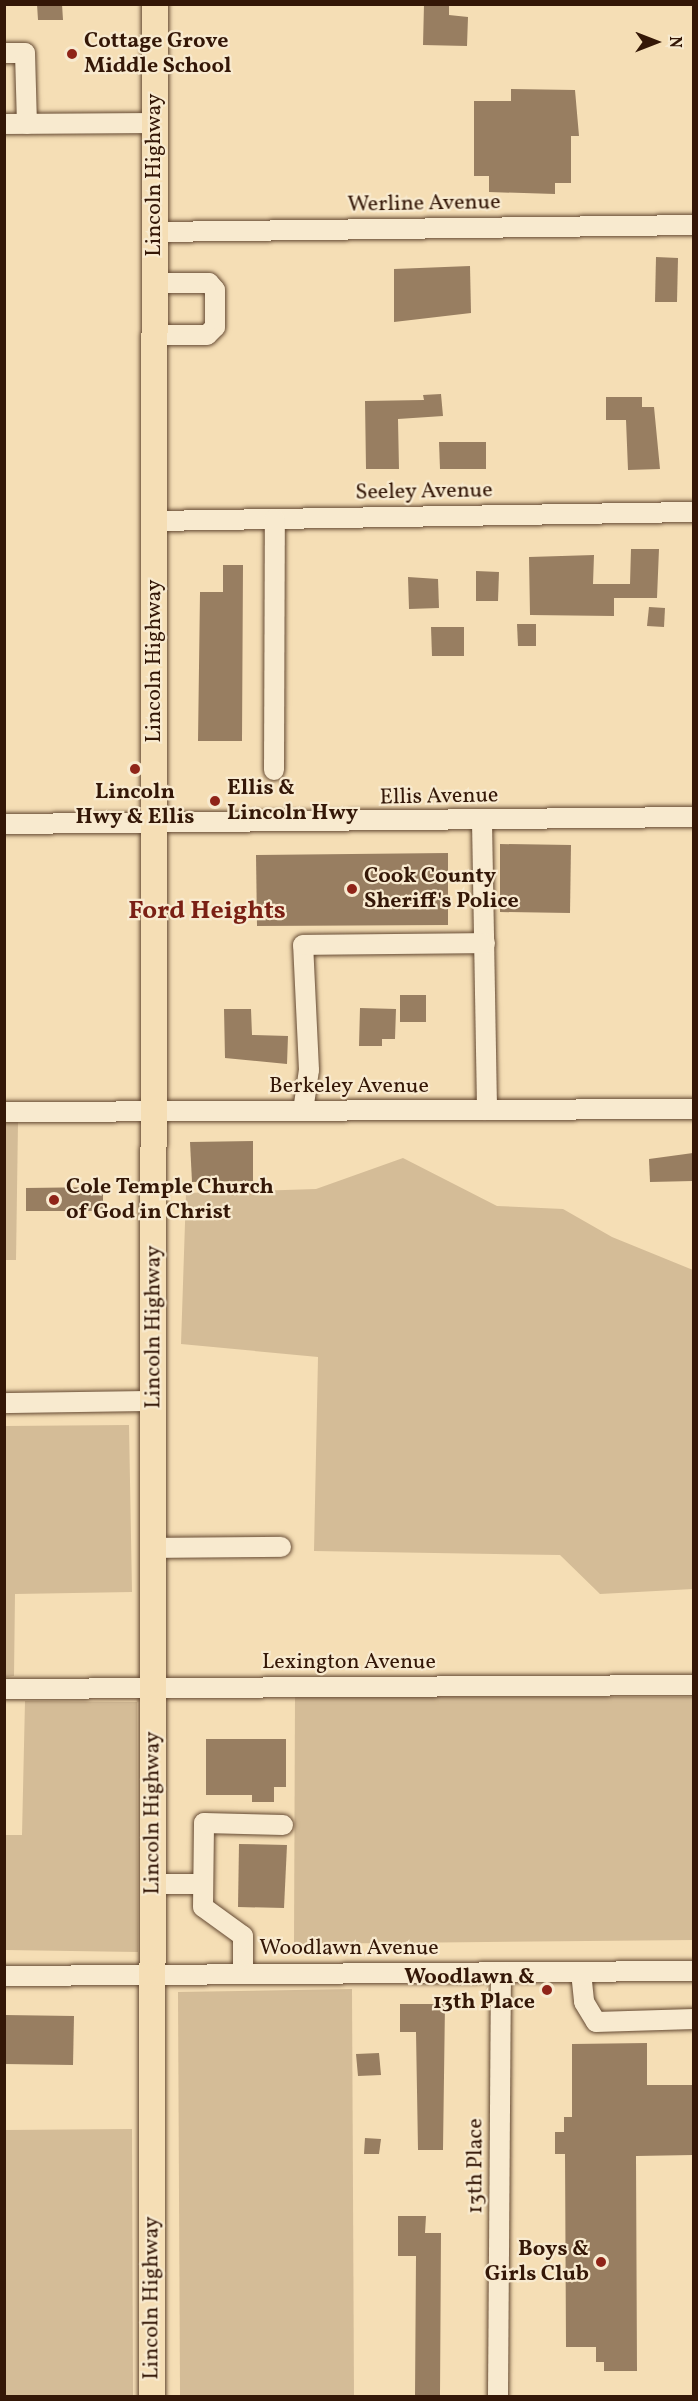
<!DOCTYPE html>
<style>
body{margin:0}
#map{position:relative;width:698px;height:2401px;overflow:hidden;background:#f5deb5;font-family:Vollkorn,serif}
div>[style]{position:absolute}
.green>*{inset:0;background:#d4bc97}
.building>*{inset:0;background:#987e61}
.roads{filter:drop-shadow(0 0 2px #644932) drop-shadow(0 0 2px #644932)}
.minor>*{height:20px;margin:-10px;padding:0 10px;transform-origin:10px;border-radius:10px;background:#f8eacf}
.major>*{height:26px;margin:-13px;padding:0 13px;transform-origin:13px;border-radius:13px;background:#f5deb5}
.dots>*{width:16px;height:16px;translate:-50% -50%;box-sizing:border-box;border:3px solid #f8eacf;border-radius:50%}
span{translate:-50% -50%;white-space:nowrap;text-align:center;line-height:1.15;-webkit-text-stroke:4.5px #f8eacf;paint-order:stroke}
.poi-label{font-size:22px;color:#341707;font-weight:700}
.left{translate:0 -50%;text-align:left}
.right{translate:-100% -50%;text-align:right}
.street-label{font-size:22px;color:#341707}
.quarter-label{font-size:26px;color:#7a1f14;font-weight:700}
.frame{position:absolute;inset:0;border:6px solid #341707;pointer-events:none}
.north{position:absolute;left:626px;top:12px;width:60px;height:60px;-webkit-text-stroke:4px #f8eacf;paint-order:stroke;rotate:90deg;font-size:16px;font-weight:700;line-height:24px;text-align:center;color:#341707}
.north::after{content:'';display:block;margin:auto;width:21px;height:27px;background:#341707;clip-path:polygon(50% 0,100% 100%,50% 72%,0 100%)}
</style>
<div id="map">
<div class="green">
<div style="clip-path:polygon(4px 1122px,18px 1122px,16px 1260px,5px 1260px)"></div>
<div style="clip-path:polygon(403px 1158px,497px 1206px,563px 1209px,612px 1237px,693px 1270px,693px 1589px,600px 1594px,560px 1555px,314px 1551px,318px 1357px,181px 1344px,186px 1193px,316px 1189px)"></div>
<div style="clip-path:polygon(129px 1425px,132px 1592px,15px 1594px,14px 1676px,5px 1677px,5px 1426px)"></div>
<div style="clip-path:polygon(295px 1696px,693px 1697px,693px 1940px,294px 1944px)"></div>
<div style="clip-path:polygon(25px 1701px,137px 1702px,138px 1952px,5px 1950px,5px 1835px,22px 1835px)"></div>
<div style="clip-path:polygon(352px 1989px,354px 2396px,180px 2396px,178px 1992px)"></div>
<div style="clip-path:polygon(132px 2129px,133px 2396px,5px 2396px,5px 2130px)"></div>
</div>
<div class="building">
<div style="clip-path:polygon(37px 4px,62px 4px,63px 20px,38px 20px)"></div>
<div style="clip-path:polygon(424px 4px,449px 4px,449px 15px,468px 17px,467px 46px,423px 45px)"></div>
<div style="clip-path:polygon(511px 89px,575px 90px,579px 136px,571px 136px,571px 183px,555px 183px,555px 194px,489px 192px,489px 176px,474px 176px,474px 101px,511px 101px)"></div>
<div style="clip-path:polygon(656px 257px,678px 258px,677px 302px,655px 302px)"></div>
<div style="clip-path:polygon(470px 266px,471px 313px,394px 322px,394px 269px)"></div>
<div style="clip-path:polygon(441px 394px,443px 416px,398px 419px,399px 469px,366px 469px,365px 401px,424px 400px,423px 395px)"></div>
<div style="clip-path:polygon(606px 397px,642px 397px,642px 407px,654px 407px,660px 469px,628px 470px,626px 420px,606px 420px)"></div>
<div style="clip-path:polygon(439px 442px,486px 442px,486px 469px,440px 469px)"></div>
<div style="clip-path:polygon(631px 549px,659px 549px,657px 598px,614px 598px,614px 616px,530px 615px,529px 557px,594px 555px,593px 584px,630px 584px)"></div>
<div style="clip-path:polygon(223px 565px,243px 565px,242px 741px,198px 741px,200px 592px,223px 592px)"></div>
<div style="clip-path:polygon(476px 571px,499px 572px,498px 601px,476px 601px)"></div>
<div style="clip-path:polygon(408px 577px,438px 579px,439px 608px,409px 609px)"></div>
<div style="clip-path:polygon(649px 607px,665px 608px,664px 627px,647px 626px)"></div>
<div style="clip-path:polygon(517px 624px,536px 624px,536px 646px,518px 646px)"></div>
<div style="clip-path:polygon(431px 627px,464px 627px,464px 656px,432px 656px)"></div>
<div style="clip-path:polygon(500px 844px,571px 845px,570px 913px,500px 912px)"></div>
<div style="clip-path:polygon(448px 853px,448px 925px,257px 926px,256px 855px)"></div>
<div style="clip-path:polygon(400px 995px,426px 995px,426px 1022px,400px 1022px)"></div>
<div style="clip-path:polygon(360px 1008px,396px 1009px,395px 1039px,382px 1039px,382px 1046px,359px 1046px)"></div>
<div style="clip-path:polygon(224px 1009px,251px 1009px,252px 1035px,288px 1036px,287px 1064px,225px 1058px)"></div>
<div style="clip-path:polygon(253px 1141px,253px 1181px,192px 1182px,190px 1142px)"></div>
<div style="clip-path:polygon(693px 1153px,693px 1181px,650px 1182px,649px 1159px)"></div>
<div style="clip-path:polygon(103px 1187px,103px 1211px,26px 1211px,26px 1188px)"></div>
<div style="clip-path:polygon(206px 1739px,286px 1739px,286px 1787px,274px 1787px,274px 1802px,252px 1802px,252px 1795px,206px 1795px)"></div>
<div style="clip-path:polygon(239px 1844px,287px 1845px,284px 1908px,238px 1907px)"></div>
<div style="clip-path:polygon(400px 2004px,445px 2004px,443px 2150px,418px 2150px,416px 2032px,400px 2032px)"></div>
<div style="clip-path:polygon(4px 2015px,74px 2016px,73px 2065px,4px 2064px)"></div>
<div style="clip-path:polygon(647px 2043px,647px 2085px,693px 2085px,693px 2155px,636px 2156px,637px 2371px,604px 2371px,604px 2362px,596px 2362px,596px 2347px,566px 2347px,565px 2154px,555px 2154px,555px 2132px,564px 2132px,564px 2117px,572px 2117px,572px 2044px)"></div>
<div style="clip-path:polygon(379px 2053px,381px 2075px,358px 2076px,356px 2054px)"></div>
<div style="clip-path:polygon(365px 2138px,381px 2139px,379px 2154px,364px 2154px)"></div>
<div style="clip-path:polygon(398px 2216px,426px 2216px,425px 2233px,441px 2233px,440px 2397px,415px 2397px,416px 2256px,398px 2256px)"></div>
</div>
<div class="roads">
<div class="minor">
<div style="left:4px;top:53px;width:21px"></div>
<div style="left:25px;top:53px;width:71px;rotate:88.4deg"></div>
<div style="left:4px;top:124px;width:151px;rotate:-0.4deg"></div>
<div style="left:155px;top:232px;width:539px;rotate:-0.74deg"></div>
<div style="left:155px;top:283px;width:54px"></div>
<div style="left:209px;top:283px;width:9px;rotate:49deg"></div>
<div style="left:215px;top:290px;width:37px;rotate:90deg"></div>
<div style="left:215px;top:327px;width:11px;rotate:135deg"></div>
<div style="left:207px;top:335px;width:52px;rotate:180deg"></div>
<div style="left:155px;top:521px;width:539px;rotate:-0.96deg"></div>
<div style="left:274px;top:770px;width:251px;rotate:-89.8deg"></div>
<div style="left:482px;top:821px;width:289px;rotate:89deg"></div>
<div style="left:4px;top:824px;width:690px;rotate:-0.58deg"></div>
<div style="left:303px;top:1111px;width:41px;rotate:-81.7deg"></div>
<div style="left:309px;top:1070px;width:125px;rotate:-92.7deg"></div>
<div style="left:303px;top:945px;width:182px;rotate:-0.6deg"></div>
<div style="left:4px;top:1112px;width:690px;rotate:-0.25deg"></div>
<div style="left:4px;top:1403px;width:150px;rotate:-0.8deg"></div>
<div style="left:154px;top:1548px;width:127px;rotate:-0.5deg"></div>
<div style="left:4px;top:1689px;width:690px;rotate:-0.33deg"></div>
<div style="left:153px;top:1884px;width:50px"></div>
<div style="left:581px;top:1972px;width:30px;rotate:84deg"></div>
<div style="left:584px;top:2002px;width:23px;rotate:59deg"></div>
<div style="left:596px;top:2022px;width:98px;rotate:-1.8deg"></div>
<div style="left:243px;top:1974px;width:38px;rotate:-90deg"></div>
<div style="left:243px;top:1936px;width:49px;rotate:-144.1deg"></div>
<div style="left:203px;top:1907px;width:84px;rotate:-89.3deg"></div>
<div style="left:204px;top:1823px;width:79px;rotate:1.5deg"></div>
<div style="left:4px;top:1976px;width:690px;rotate:-0.42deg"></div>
<div style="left:498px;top:2396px;width:424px;rotate:-89.6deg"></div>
</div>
<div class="major">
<div style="left:152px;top:2396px;width:2392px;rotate:-89.93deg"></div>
</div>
</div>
<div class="dots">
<div style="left:72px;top:54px;background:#8f2418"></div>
<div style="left:135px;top:769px;background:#8f2418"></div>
<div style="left:215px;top:801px;background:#8f2418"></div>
<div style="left:352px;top:889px;background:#8f2418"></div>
<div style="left:54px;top:1200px;background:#8f2418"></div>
<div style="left:547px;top:1990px;background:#8f2418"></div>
<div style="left:601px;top:2262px;background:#8f2418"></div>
</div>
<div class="poi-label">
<span class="left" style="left:84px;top:54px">Cottage Grove<br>Middle School</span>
<span class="left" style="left:227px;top:801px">Ellis &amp;<br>Lincoln Hwy</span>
<span style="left:135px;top:805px">Lincoln<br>Hwy &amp; Ellis</span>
<span class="left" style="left:364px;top:889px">Cook County<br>Sheriff's Police</span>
<span class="left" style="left:66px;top:1200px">Cole Temple Church<br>of God in Christ</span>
<span class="right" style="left:535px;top:1990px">Woodlawn &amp;<br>13th Place</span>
<span class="right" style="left:589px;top:2262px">Boys &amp;<br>Girls Club</span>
</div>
<div class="street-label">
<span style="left:155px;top:175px;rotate:-90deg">Lincoln Highway</span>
<span style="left:424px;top:204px;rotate:-1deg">Werline Avenue</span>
<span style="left:424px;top:492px;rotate:-1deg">Seeley Avenue</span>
<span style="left:155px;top:661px;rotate:-90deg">Lincoln Highway</span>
<span style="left:439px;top:797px;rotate:-1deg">Ellis Avenue</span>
<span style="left:349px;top:1087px">Berkeley Avenue</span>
<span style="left:154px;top:1327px;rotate:-90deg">Lincoln Highway</span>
<span style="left:349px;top:1663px">Lexington Avenue</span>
<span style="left:153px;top:1813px;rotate:-90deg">Lincoln Highway</span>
<span style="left:349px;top:1949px">Woodlawn Avenue</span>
<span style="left:476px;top:2166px;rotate:-90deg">13th Place</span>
<span style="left:152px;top:2298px;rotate:-90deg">Lincoln Highway</span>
</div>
<div class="quarter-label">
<span style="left:207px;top:912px">Ford Heights</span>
</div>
<div class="frame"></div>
<div class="north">N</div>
</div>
